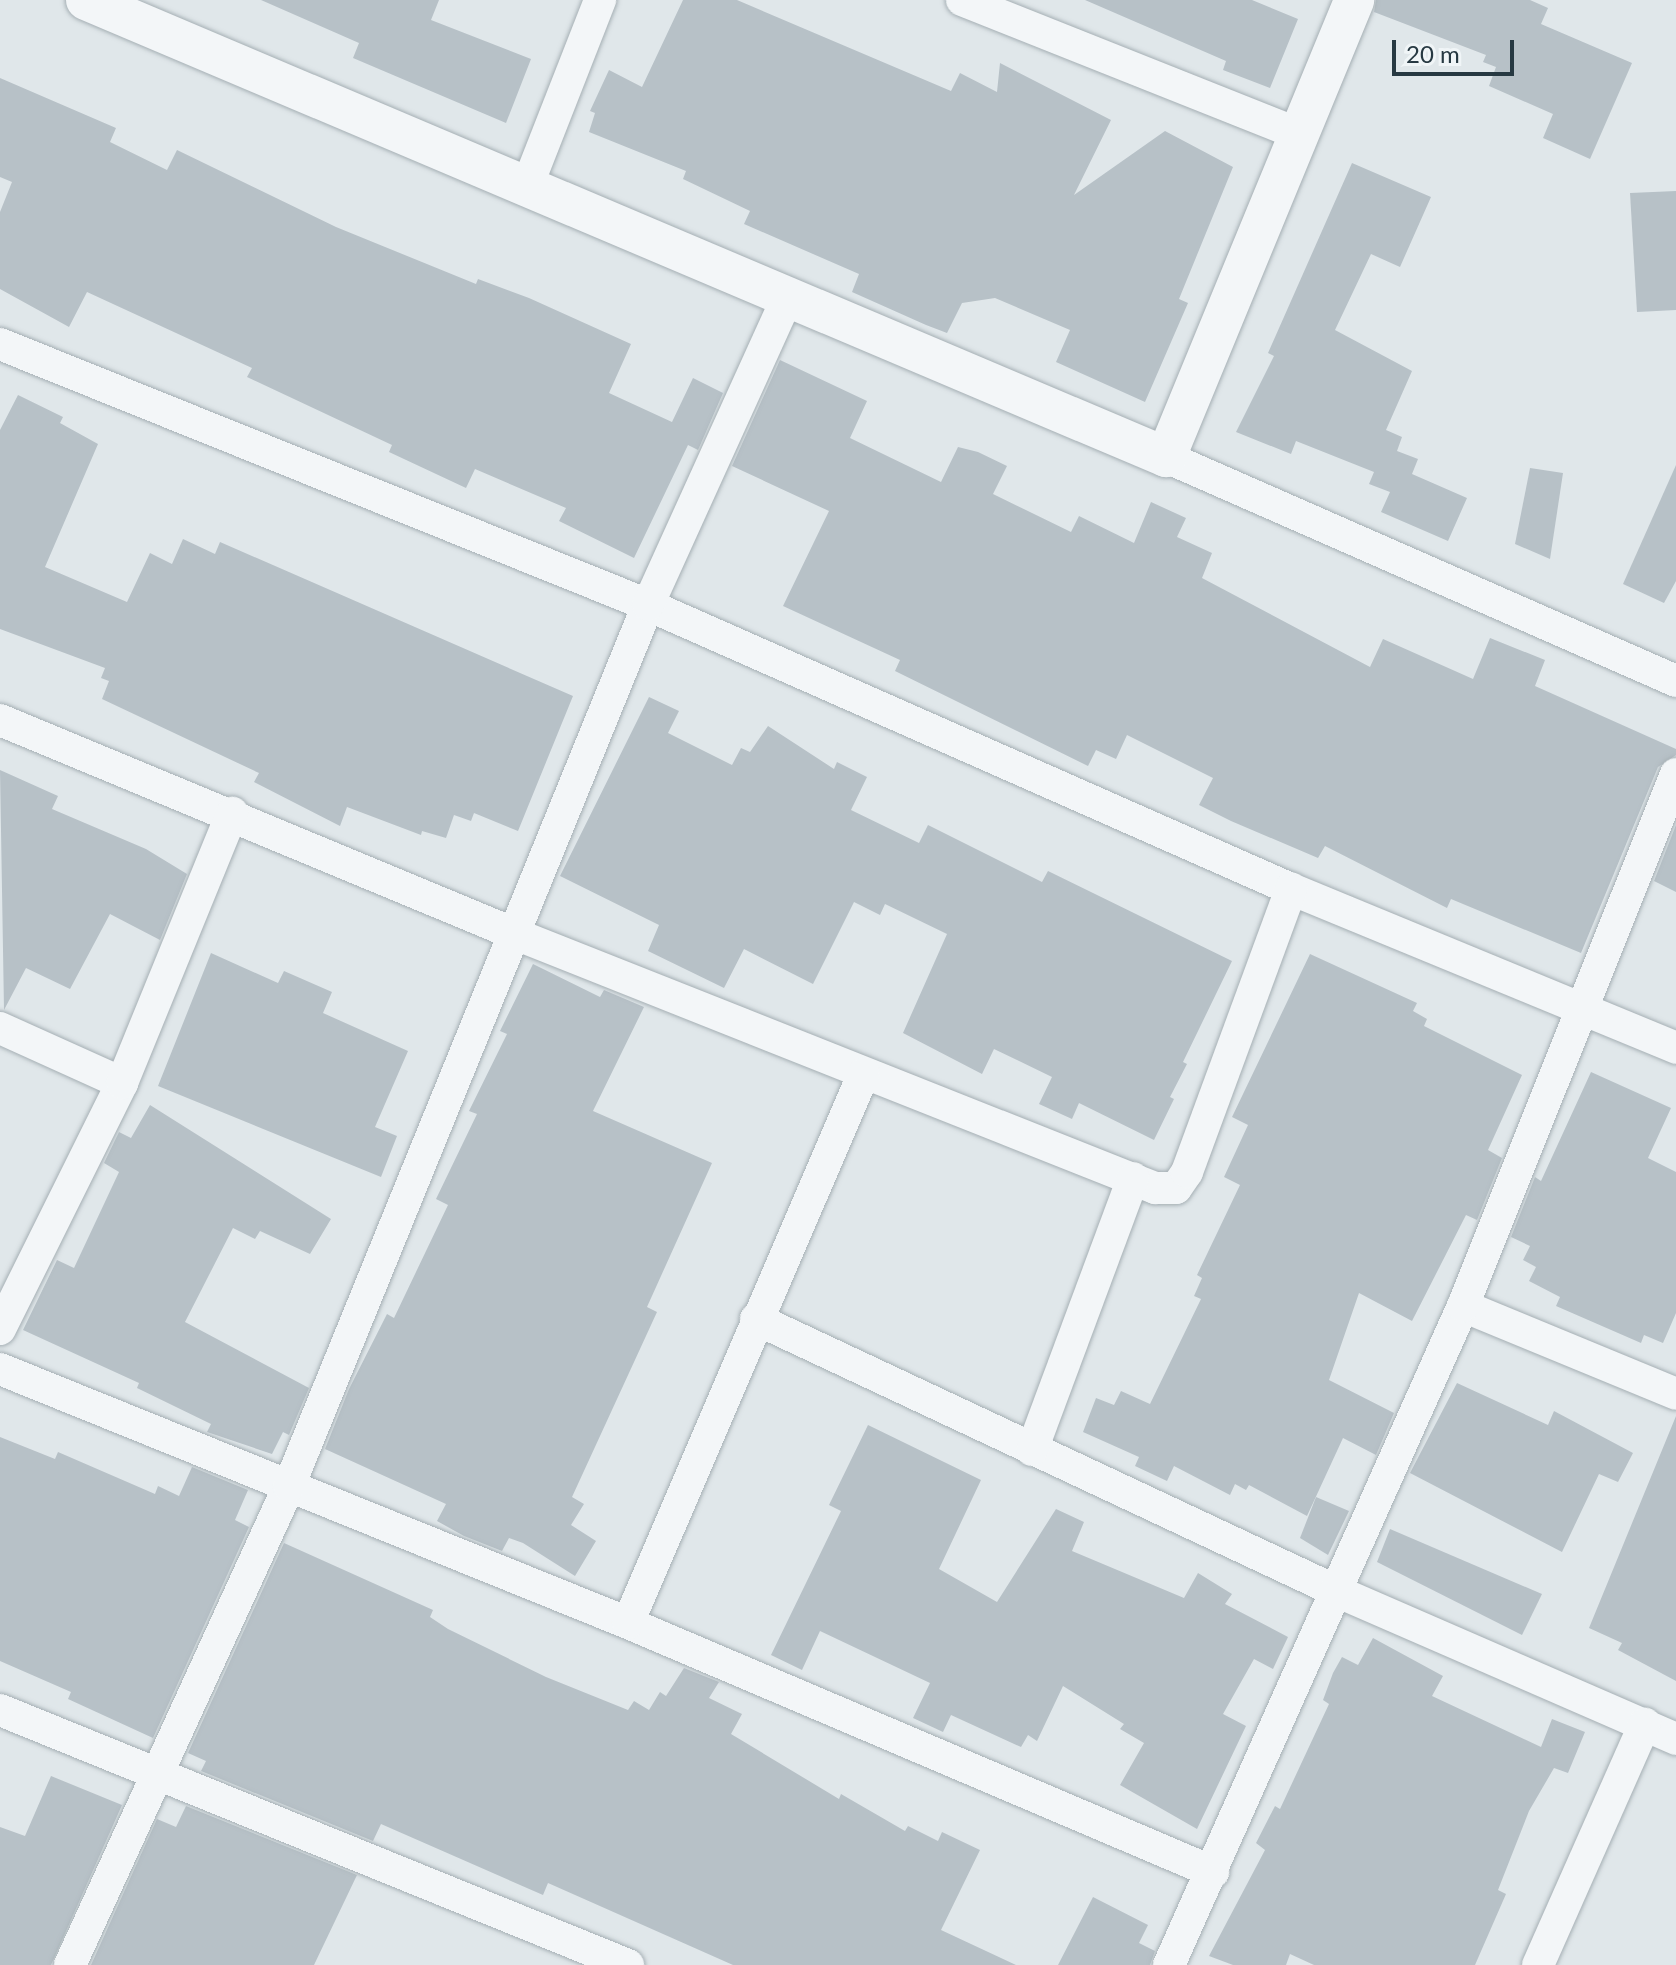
<!DOCTYPE html>
<style>
body{margin:0}
#map{position:relative;width:1676px;height:1965px;overflow:hidden;background:#e0e7ea;font-family:Lato,sans-serif}
div>[style]{position:absolute}
.building>*{inset:0;background:#b7c1c7}
.roads{filter:drop-shadow(0 0 2px #a5afb4) drop-shadow(0 0 2px #a5afb4)}
.minor>*{height:32px;margin:-16px;padding:0 16px;transform-origin:16px;border-radius:16px;background:#f3f6f8}
.tertiary>*{height:40px;margin:-20px;padding:0 20px;transform-origin:20px;border-radius:20px;background:#f3f6f8}
span{translate:-50% -50%;white-space:nowrap;text-align:center;line-height:1.15;-webkit-text-stroke:7px #f0f5f7;paint-order:stroke}
.scale{position:absolute;left:1392px;top:40px;width:122px;height:36px;box-sizing:border-box;border:4px solid #273942;border-top:0;padding-left:10px;font-size:24px;line-height:28px;white-space:nowrap;color:#273942;-webkit-text-stroke:6px #f0f5f7;paint-order:stroke}
</style>
<div id="map">
<div class="building">
<div style="clip-path:polygon(261px 0,439px 0,431px 20px,531px 59px,506px 123px,353px 58px,359px 43px)"></div>
<div style="clip-path:polygon(683px 0,737px 0,951px 91px,960px 73px,997px 92px,1000px 63px,1111px 120px,1074px 195px,1165px 131px,1233px 167px,1179px 299px,1188px 303px,1145px 402px,1056px 362px,1070px 330px,995px 298px,962px 303px,947px 333px,926px 325px,852px 292px,859px 274px,744px 224px,750px 211px,683px 179px,686px 171px,589px 132px,595px 113px,590px 111px,609px 70px,642px 87px)"></div>
<div style="clip-path:polygon(1085px 0,1252px 0,1298px 19px,1270px 88px,1223px 70px,1226px 61px)"></div>
<div style="clip-path:polygon(1376px 0,1530px 0,1548px 8px,1541px 24px,1632px 63px,1590px 159px,1543px 138px,1553px 114px,1489px 86px,1496px 67px,1483px 62px,1486px 55px,1374px 12px)"></div>
<div style="clip-path:polygon(0 78px,116px 128px,110px 142px,167px 170px,177px 150px,336px 227px,476px 284px,478px 279px,529px 298px,631px 344px,609px 393px,672px 422px,693px 378px,723px 393px,698px 450px,688px 445px,634px 558px,559px 521px,566px 508px,475px 469px,466px 488px,389px 452px,392px 445px,247px 377px,252px 368px,87px 292px,69px 327px,0 289px,0 212px,12px 182px,0 177px)"></div>
<div style="clip-path:polygon(1352px 163px,1431px 197px,1400px 267px,1371px 254px,1335px 330px,1412px 371px,1386px 430px,1402px 437px,1397px 451px,1418px 459px,1412px 474px,1467px 498px,1448px 541px,1381px 512px,1390px 492px,1369px 484px,1374px 472px,1296px 441px,1291px 454px,1236px 432px,1274px 356px,1268px 353px)"></div>
<div style="clip-path:polygon(1676px 191px,1676px 310px,1637px 312px,1630px 193px)"></div>
<div style="clip-path:polygon(780px 360px,867px 401px,850px 438px,941px 482px,958px 447px,978px 452px,1007px 466px,993px 494px,1071px 532px,1079px 516px,1134px 543px,1151px 502px,1186px 518px,1177px 537px,1212px 553px,1202px 578px,1370px 667px,1383px 639px,1473px 679px,1490px 638px,1545px 660px,1535px 686px,1676px 749px,1676px 755px,1658px 767px,1581px 953px,1451px 899px,1447px 908px,1325px 846px,1318px 858px,1231px 821px,1199px 805px,1213px 778px,1127px 735px,1116px 759px,1096px 750px,1088px 766px,895px 671px,900px 660px,783px 606px,829px 511px,732px 466px)"></div>
<div style="clip-path:polygon(18px 395px,63px 417px,60px 423px,98px 444px,45px 567px,127px 602px,150px 553px,172px 564px,183px 539px,215px 554px,220px 542px,573px 696px,518px 831px,474px 813px,471px 821px,454px 815px,446px 838px,422px 831px,421px 835px,347px 807px,340px 826px,254px 782px,259px 773px,102px 699px,109px 681px,101px 678px,105px 668px,0 629px,0 430px)"></div>
<div style="clip-path:polygon(1676px 465px,1676px 581px,1664px 603px,1623px 584px)"></div>
<div style="clip-path:polygon(1530px 468px,1563px 473px,1550px 559px,1515px 544px)"></div>
<div style="clip-path:polygon(649px 697px,679px 711px,668px 733px,732px 765px,741px 748px,750px 752px,768px 726px,834px 769px,837px 762px,867px 777px,851px 810px,919px 843px,928px 825px,1042px 882px,1048px 871px,1232px 961px,1183px 1062px,1187px 1064px,1170px 1097px,1174px 1099px,1154px 1140px,1079px 1103px,1072px 1119px,1039px 1104px,1052px 1077px,994px 1049px,982px 1074px,903px 1033px,947px 934px,885px 904px,880px 915px,854px 902px,813px 984px,744px 949px,724px 988px,648px 951px,659px 925px,560px 876px)"></div>
<div style="clip-path:polygon(0 770px,58px 796px,52px 809px,146px 849px,187px 874px,160px 940px,110px 914px,70px 989px,26px 968px,4px 1010px)"></div>
<div style="clip-path:polygon(1676px 825px,1676px 892px,1654px 881px)"></div>
<div style="clip-path:polygon(211px 953px,278px 983px,284px 971px,332px 992px,323px 1013px,408px 1051px,375px 1127px,397px 1136px,381px 1177px,158px 1086px)"></div>
<div style="clip-path:polygon(1310px 954px,1417px 1003px,1413px 1011px,1427px 1019px,1424px 1026px,1522px 1075px,1488px 1150px,1502px 1158px,1477px 1220px,1466px 1215px,1412px 1321px,1359px 1293px,1329px 1380px,1394px 1413px,1376px 1455px,1343px 1438px,1307px 1516px,1249px 1485px,1246px 1490px,1235px 1484px,1230px 1495px,1174px 1466px,1167px 1481px,1135px 1466px,1139px 1457px,1083px 1432px,1096px 1398px,1114px 1405px,1121px 1391px,1150px 1404px,1201px 1299px,1194px 1296px,1202px 1278px,1197px 1275px,1240px 1185px,1224px 1177px,1248px 1125px,1232px 1117px)"></div>
<div style="clip-path:polygon(533px 964px,600px 997px,604px 990px,644px 1007px,593px 1111px,712px 1163px,647px 1307px,657px 1312px,572px 1497px,584px 1504px,571px 1525px,596px 1541px,575px 1576px,523px 1543px,509px 1538px,502px 1551px,464px 1536px,437px 1521px,446px 1504px,325px 1449px,349px 1389px,387px 1314px,394px 1318px,448px 1205px,436px 1199px,477px 1114px,469px 1111px,507px 1034px,500px 1031px)"></div>
<div style="clip-path:polygon(1591px 1072px,1671px 1108px,1648px 1158px,1676px 1172px,1676px 1313px,1663px 1343px,1644px 1335px,1641px 1343px,1556px 1306px,1560px 1297px,1529px 1281px,1536px 1267px,1523px 1260px,1530px 1246px,1511px 1237px,1535px 1177px,1541px 1181px)"></div>
<div style="clip-path:polygon(150px 1105px,331px 1219px,310px 1254px,260px 1231px,255px 1239px,233px 1228px,185px 1322px,309px 1388px,289px 1435px,283px 1432px,272px 1454px,207px 1432px,211px 1424px,137px 1388px,139px 1383px,23px 1330px,57px 1260px,74px 1268px,119px 1172px,104px 1163px,119px 1132px,131px 1138px)"></div>
<div style="clip-path:polygon(1457px 1383px,1548px 1425px,1554px 1411px,1633px 1453px,1618px 1482px,1599px 1474px,1562px 1552px,1410px 1473px)"></div>
<div style="clip-path:polygon(1676px 1416px,1676px 1681px,1618px 1650px,1622px 1643px,1589px 1628px)"></div>
<div style="clip-path:polygon(868px 1425px,981px 1480px,939px 1569px,997px 1602px,1056px 1509px,1084px 1522px,1072px 1551px,1184px 1598px,1198px 1573px,1232px 1594px,1225px 1604px,1288px 1637px,1273px 1669px,1254px 1659px,1223px 1714px,1246px 1726px,1197px 1829px,1120px 1785px,1144px 1743px,1120px 1729px,1124px 1724px,1063px 1686px,1037px 1741px,1028px 1735px,1021px 1747px,951px 1715px,943px 1732px,913px 1718px,930px 1683px,820px 1631px,802px 1670px,771px 1655px,841px 1511px,829px 1505px)"></div>
<div style="clip-path:polygon(0 1437px,55px 1459px,58px 1452px,155px 1494px,158px 1486px,179px 1496px,192px 1467px,248px 1490px,235px 1520px,249px 1527px,153px 1738px,68px 1699px,71px 1692px,0 1661px)"></div>
<div style="clip-path:polygon(1316px 1497px,1349px 1511px,1328px 1555px,1300px 1538px)"></div>
<div style="clip-path:polygon(1390px 1529px,1542px 1594px,1522px 1635px,1377px 1562px)"></div>
<div style="clip-path:polygon(284px 1543px,433px 1610px,430px 1617px,448px 1629px,546px 1677px,628px 1710px,634px 1701px,649px 1710px,660px 1692px,666px 1696px,684px 1668px,719px 1682px,709px 1698px,742px 1714px,731px 1734px,839px 1799px,841px 1794px,905px 1831px,908px 1826px,938px 1841px,942px 1832px,980px 1850px,941px 1930px,1016px 1965px,733px 1965px,548px 1883px,543px 1895px,381px 1824px,373px 1841px,201px 1771px,206px 1761px,188px 1753px)"></div>
<div style="clip-path:polygon(1373px 1638px,1443px 1676px,1432px 1696px,1541px 1747px,1552px 1719px,1585px 1732px,1568px 1773px,1554px 1768px,1529px 1811px,1498px 1890px,1506px 1894px,1475px 1965px,1314px 1965px,1290px 1954px,1286px 1965px,1233px 1965px,1209px 1956px,1265px 1850px,1256px 1843px,1275px 1806px,1280px 1809px,1329px 1704px,1323px 1700px,1333px 1673px,1342px 1657px,1358px 1665px)"></div>
<div style="clip-path:polygon(51px 1776px,122px 1805px,51px 1965px,0 1965px,0 1827px,25px 1836px)"></div>
<div style="clip-path:polygon(186px 1806px,357px 1875px,314px 1965px,91px 1965px,157px 1819px,176px 1827px)"></div>
<div style="clip-path:polygon(1093px 1897px,1148px 1925px,1139px 1943px,1155px 1951px,1150px 1965px,1058px 1965px)"></div>
</div>
<div class="roads">
<div class="minor">
<div style="left:962px;top:0;width:363px;rotate:21.7deg"></div>
<div style="left:528px;top:184px;width:198px;rotate:-68.6deg"></div>
<div style="left:0;top:344px;width:699px;rotate:21.94deg"></div>
<div style="left:648px;top:605px;width:703px;rotate:23.83deg"></div>
<div style="left:1291px;top:889px;width:417px;rotate:22.4deg"></div>
<div style="left:1166px;top:457px;width:557px;rotate:23.71deg"></div>
<div style="left:0;top:720px;width:558px;rotate:22.56deg"></div>
<div style="left:515px;top:934px;width:689px;rotate:21.65deg"></div>
<div style="left:1155px;top:1188px;width:21px"></div>
<div style="left:1176px;top:1188px;width:19px;rotate:-55deg"></div>
<div style="left:1187px;top:1172px;width:302px;rotate:-69.8deg"></div>
<div style="left:0;top:1028px;width:134px;rotate:24.3deg"></div>
<div style="left:1463px;top:1306px;width:230px;rotate:22.4deg"></div>
<div style="left:756px;top:1319px;width:641px;rotate:25.12deg"></div>
<div style="left:1336px;top:1591px;width:371px;rotate:23.5deg"></div>
<div style="left:0;top:1329px;width:275px;rotate:-63.6deg"></div>
<div style="left:122px;top:1083px;width:292px;rotate:-67.8deg"></div>
<div style="left:0;top:1369px;width:677px;rotate:22.02deg"></div>
<div style="left:628px;top:1623px;width:636px;rotate:23.06deg"></div>
<div style="left:1032px;top:1450px;width:290px;rotate:-69.6deg"></div>
<div style="left:628px;top:1623px;width:598px;rotate:-66.78deg"></div>
<div style="left:0;top:1710px;width:678px;rotate:22.1deg"></div>
<div style="left:70px;top:1965px;width:527px;rotate:-65.43deg"></div>
<div style="left:289px;top:1486px;width:951px;rotate:-67.83deg"></div>
<div style="left:648px;top:605px;width:339px;rotate:-65.6deg"></div>
<div style="left:1169px;top:1965px;width:722px;rotate:-65.96deg"></div>
<div style="left:1463px;top:1306px;width:573px;rotate:-68.18deg"></div>
<div style="left:1538px;top:1965px;width:264px;rotate:-66.1deg"></div>
</div>
<div class="tertiary">
<div style="left:86px;top:0;width:1173px;rotate:22.94deg"></div>
<div style="left:1166px;top:457px;width:494px;rotate:-67.6deg"></div>
</div>
</div>
<div class="scale">20 m</div>
</div>
